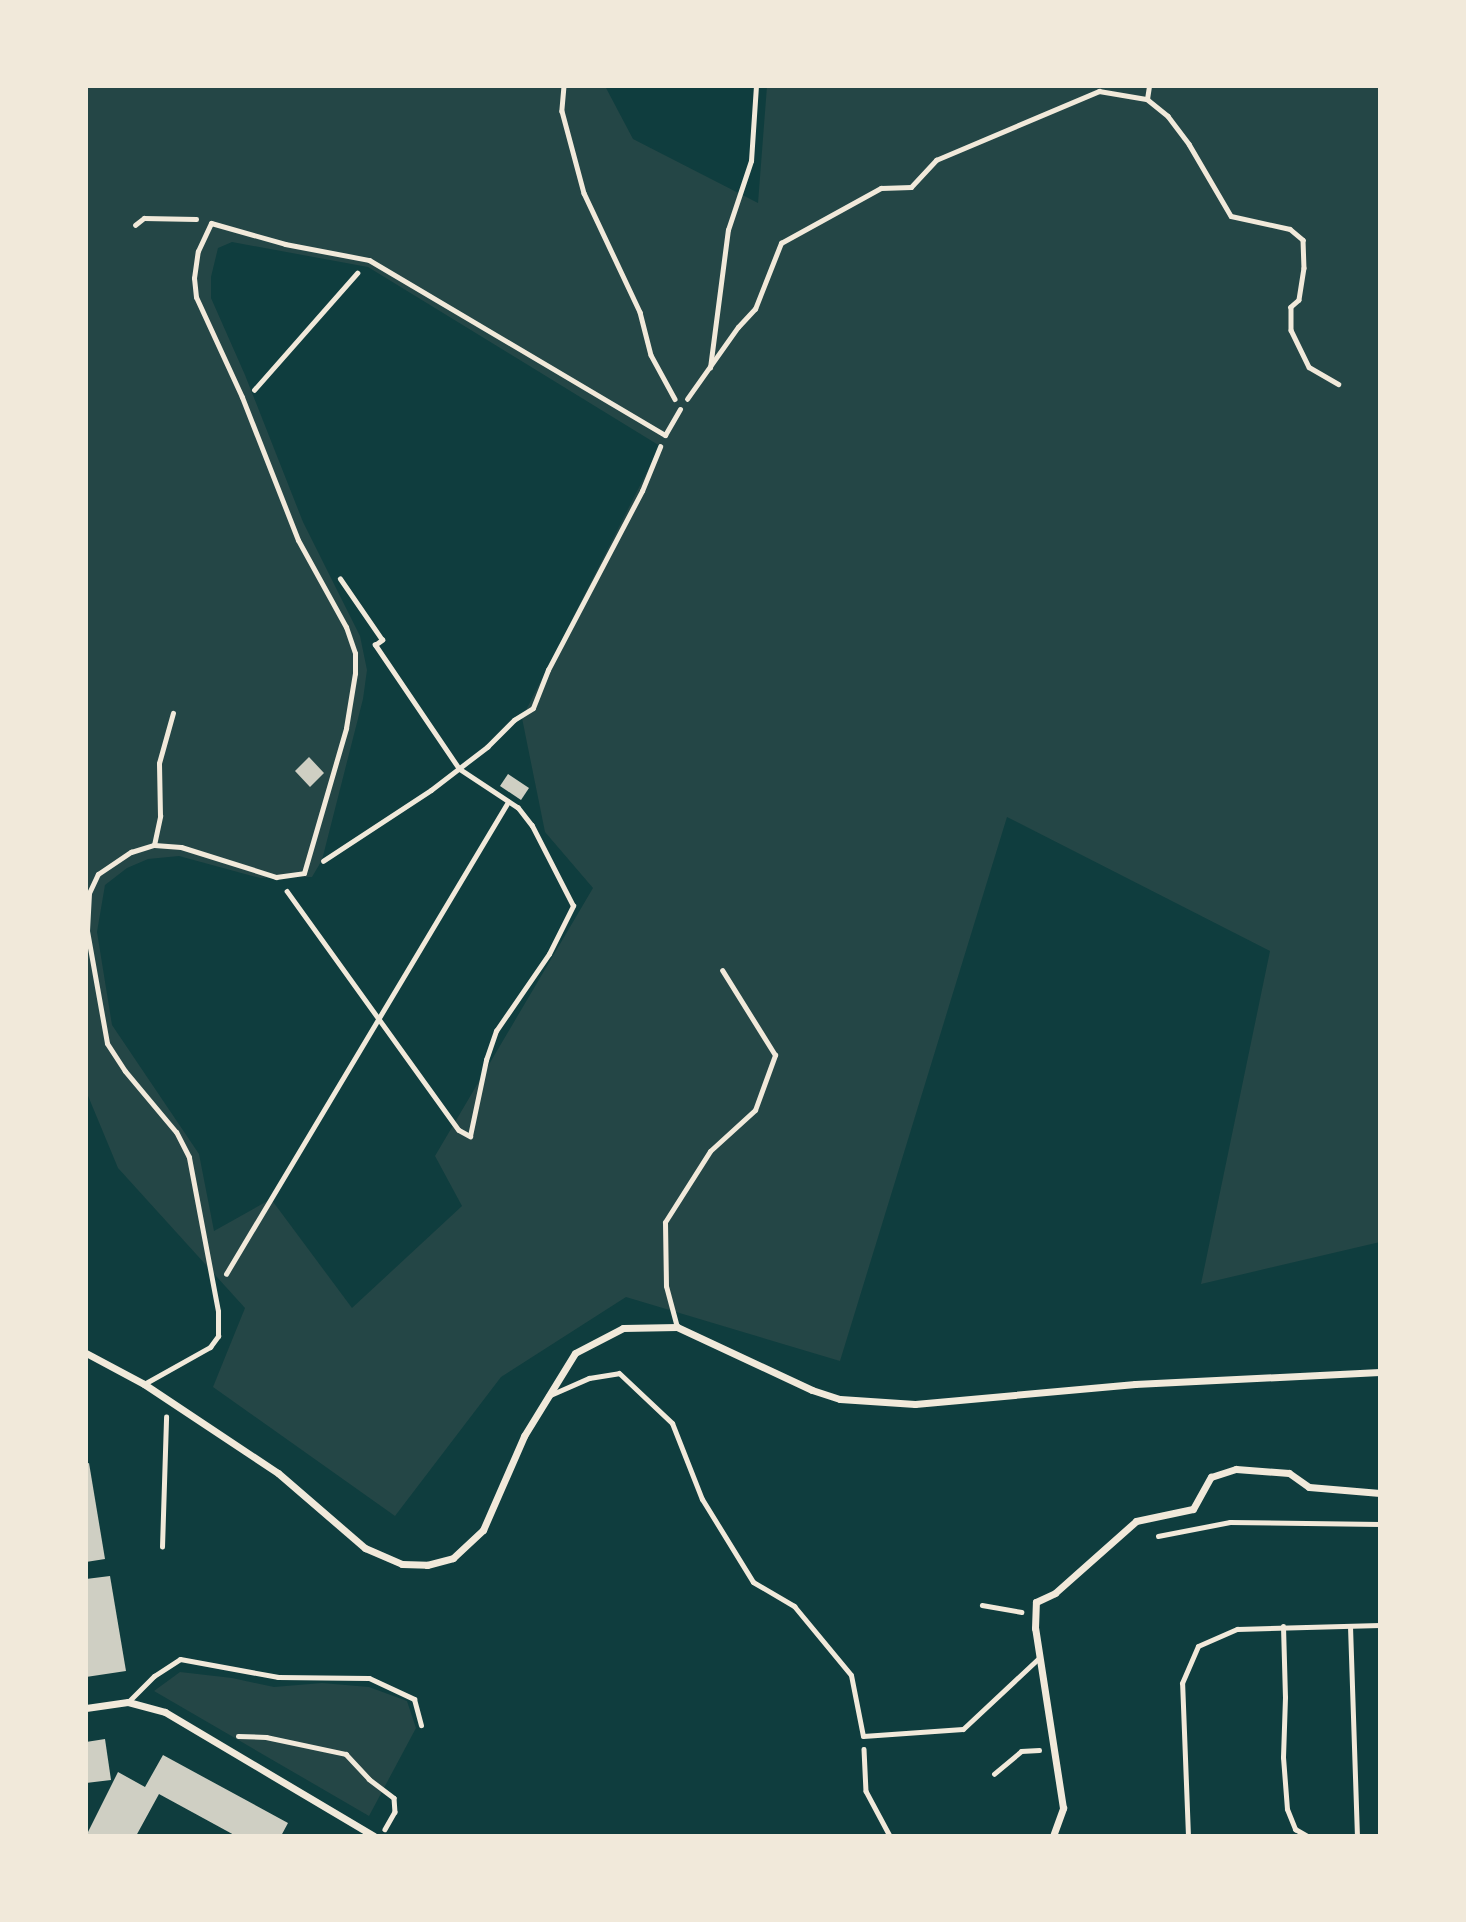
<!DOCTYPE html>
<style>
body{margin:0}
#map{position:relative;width:1466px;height:1922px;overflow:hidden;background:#0f3d3e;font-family:Arial,sans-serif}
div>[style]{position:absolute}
.green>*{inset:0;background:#244646}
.building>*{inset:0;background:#cfcfc3}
.path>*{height:4.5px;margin:-2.25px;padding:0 2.25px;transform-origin:2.25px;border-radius:2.25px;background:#f1e9da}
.service>*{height:5px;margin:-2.5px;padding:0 2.5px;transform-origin:2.5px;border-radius:2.5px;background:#f1e9da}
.minor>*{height:7px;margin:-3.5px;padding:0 3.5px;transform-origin:3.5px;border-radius:3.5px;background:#f1e9da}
span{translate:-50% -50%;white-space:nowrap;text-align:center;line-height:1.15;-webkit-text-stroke:7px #f1e9da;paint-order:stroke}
.frame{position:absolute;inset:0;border:88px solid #f1e9da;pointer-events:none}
</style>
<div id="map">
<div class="green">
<div style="clip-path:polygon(evenodd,86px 86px,605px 86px,633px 139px,758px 203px,767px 86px,1380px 86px,1380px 1242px,1201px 1284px,1270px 951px,1007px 817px,840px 1361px,626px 1297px,501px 1377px,395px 1516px,213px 1387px,245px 1308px,118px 1168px,86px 1091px,86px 86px,232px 242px,368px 267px,660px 446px,522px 718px,545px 832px,593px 888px,435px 1156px,462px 1206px,352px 1308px,271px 1199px,214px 1231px,199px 1154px,112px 1025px,97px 932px,105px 885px,127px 868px,148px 859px,179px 856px,260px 878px,312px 877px,322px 860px,363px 699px,367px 670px,360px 636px,303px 522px,245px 375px,211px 298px,211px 277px,218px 248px,232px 242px)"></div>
<div style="clip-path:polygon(180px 1672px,232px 1678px,274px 1687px,322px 1683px,369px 1687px,407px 1701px,416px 1728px,369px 1816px,154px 1691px)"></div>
</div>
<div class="building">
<div style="clip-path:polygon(309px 757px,324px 773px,310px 787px,295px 771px)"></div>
<div style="clip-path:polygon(508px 774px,529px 788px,521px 800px,500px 786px)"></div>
<div style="clip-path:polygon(89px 1463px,105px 1559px,86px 1562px,86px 1464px)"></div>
<div style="clip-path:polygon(110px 1576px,126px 1671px,86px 1677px,86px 1579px)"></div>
<div style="clip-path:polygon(105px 1739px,111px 1780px,86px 1783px,86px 1742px)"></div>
<div style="clip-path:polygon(163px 1755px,288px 1823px,281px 1836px,236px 1836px,159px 1794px,136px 1836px,86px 1836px,118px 1772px,145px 1787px)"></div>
</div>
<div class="path">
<div style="left:564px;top:86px;width:25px;rotate:95deg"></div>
<div style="left:562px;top:111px;width:85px;rotate:75deg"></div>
<div style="left:584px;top:193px;width:132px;rotate:64.8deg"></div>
<div style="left:640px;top:312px;width:44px;rotate:75.7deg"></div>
<div style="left:651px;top:355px;width:50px;rotate:61.4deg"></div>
<div style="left:1147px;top:99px;width:13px;rotate:-81deg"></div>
<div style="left:135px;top:225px;width:11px;rotate:-38deg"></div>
<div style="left:144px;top:218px;width:52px;rotate:1.1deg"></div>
<div style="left:710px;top:368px;width:139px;rotate:-82.6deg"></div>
<div style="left:728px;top:230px;width:73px;rotate:-71.6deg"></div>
<div style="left:751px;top:161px;width:75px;rotate:-86.2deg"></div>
<div style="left:254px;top:390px;width:156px;rotate:-48.6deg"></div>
<div style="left:687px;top:399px;width:88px;rotate:-54.7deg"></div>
<div style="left:738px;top:327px;width:25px;rotate:-47deg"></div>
<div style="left:755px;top:309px;width:71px;rotate:-68.5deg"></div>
<div style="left:781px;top:243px;width:114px;rotate:-28.8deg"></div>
<div style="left:881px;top:188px;width:30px;rotate:-2deg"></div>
<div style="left:911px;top:187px;width:37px;rotate:-47deg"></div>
<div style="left:936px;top:160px;width:177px;rotate:-22.9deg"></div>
<div style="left:1099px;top:91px;width:49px;rotate:9.5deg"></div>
<div style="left:1147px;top:99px;width:27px;rotate:39deg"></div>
<div style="left:1168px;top:116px;width:35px;rotate:53deg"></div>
<div style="left:1189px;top:144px;width:83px;rotate:59.7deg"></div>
<div style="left:1231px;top:216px;width:60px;rotate:12.4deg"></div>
<div style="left:1290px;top:229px;width:17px;rotate:40deg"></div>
<div style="left:1303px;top:240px;width:28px;rotate:88deg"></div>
<div style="left:1304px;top:268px;width:32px;rotate:99deg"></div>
<div style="left:1299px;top:300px;width:11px;rotate:139deg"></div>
<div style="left:1291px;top:307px;width:23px;rotate:90deg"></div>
<div style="left:1291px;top:330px;width:41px;rotate:64.1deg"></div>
<div style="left:1309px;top:367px;width:34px;rotate:30deg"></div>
<div style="left:323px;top:861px;width:129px;rotate:-33.3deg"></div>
<div style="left:431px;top:790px;width:71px;rotate:-37.5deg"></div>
<div style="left:487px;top:747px;width:38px;rotate:-45deg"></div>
<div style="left:514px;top:720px;width:22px;rotate:-32deg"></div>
<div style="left:533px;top:708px;width:41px;rotate:-68.5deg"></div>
<div style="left:548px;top:670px;width:202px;rotate:-62.3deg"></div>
<div style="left:642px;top:491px;width:48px;rotate:-67.8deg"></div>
<div style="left:287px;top:891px;width:294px;rotate:54.3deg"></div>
<div style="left:459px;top:1130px;width:13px;rotate:29deg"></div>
<div style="left:470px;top:1136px;width:78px;rotate:-78.1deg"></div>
<div style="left:486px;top:1060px;width:31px;rotate:-71deg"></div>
<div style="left:496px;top:1031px;width:93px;rotate:-55.5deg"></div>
<div style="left:549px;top:954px;width:54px;rotate:-63.4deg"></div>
<div style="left:573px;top:906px;width:90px;rotate:-117.1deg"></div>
<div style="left:532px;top:826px;width:23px;rotate:-128deg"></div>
<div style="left:518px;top:808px;width:71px;rotate:-146.5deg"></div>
<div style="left:459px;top:769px;width:150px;rotate:-124.1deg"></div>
<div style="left:375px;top:645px;width:9px;rotate:-36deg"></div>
<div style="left:382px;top:640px;width:74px;rotate:-124.5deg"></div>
<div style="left:226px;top:1274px;width:550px;rotate:-59.14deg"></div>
<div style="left:1158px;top:1536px;width:73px;rotate:-11deg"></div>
<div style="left:1230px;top:1522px;width:150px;rotate:0.8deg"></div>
<div style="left:162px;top:1547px;width:130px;rotate:-88.2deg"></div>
<div style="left:982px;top:1605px;width:40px;rotate:10deg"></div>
<div style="left:238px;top:1736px;width:28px;rotate:2deg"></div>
<div style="left:266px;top:1737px;width:82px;rotate:12deg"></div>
<div style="left:346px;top:1754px;width:34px;rotate:47deg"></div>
<div style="left:369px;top:1779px;width:31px;rotate:37deg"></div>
<div style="left:394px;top:1798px;width:14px;rotate:86deg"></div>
<div style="left:395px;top:1812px;width:20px;rotate:120deg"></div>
<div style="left:864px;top:1749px;width:42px;rotate:87.3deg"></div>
<div style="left:866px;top:1791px;width:51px;rotate:61.9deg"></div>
<div style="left:994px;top:1774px;width:35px;rotate:-40deg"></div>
<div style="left:1021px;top:1751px;width:18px;rotate:-3deg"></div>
</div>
<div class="service">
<div style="left:154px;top:845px;width:30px;rotate:-78deg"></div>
<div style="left:160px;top:816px;width:53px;rotate:-91.1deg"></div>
<div style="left:159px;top:763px;width:52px;rotate:-74.4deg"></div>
<div style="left:677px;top:1327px;width:42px;rotate:-105deg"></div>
<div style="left:666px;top:1286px;width:64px;rotate:-90.9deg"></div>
<div style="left:665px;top:1222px;width:84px;rotate:-57.6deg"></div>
<div style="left:710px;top:1151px;width:61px;rotate:-42.3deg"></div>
<div style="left:755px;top:1110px;width:59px;rotate:-70deg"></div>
<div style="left:775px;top:1055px;width:100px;rotate:-121.9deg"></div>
<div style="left:144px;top:1384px;width:76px;rotate:-29.3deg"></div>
<div style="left:210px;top:1347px;width:14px;rotate:-54deg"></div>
<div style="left:218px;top:1336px;width:25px;rotate:-90deg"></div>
<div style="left:218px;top:1311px;width:157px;rotate:-100.7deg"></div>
<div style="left:189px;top:1157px;width:28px;rotate:-117deg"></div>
<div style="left:176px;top:1132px;width:80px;rotate:-129.9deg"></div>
<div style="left:125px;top:1071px;width:33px;rotate:-123deg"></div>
<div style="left:107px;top:1043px;width:114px;rotate:-100.1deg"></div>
<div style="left:87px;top:931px;width:38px;rotate:-87deg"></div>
<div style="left:89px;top:893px;width:21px;rotate:-65deg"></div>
<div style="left:98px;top:874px;width:40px;rotate:-34deg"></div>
<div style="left:131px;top:852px;width:24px;rotate:-17deg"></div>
<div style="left:154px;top:845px;width:27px;rotate:4deg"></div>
<div style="left:181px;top:847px;width:100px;rotate:17.5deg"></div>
<div style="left:276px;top:877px;width:28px;rotate:-8deg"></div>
<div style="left:304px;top:873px;width:151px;rotate:-73.8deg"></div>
<div style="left:346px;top:728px;width:56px;rotate:-80.7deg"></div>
<div style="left:355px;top:673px;width:20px;rotate:-90deg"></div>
<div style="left:355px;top:653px;width:28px;rotate:-109deg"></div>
<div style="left:346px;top:627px;width:99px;rotate:-118.9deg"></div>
<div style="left:298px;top:540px;width:154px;rotate:-111.4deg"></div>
<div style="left:242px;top:397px;width:110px;rotate:-114.7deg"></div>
<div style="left:196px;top:297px;width:19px;rotate:-96deg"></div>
<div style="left:194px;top:278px;width:27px;rotate:-82deg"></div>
<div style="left:198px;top:251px;width:31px;rotate:-65deg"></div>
<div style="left:211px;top:223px;width:77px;rotate:15.8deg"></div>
<div style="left:285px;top:244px;width:86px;rotate:10.8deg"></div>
<div style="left:369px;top:260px;width:344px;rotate:30.6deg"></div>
<div style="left:665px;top:435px;width:30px;rotate:-60deg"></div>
<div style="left:548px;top:1396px;width:45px;rotate:-23.7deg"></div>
<div style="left:589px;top:1378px;width:30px;rotate:-9deg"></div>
<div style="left:619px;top:1373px;width:73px;rotate:43.3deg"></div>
<div style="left:672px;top:1423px;width:82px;rotate:68.5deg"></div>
<div style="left:702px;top:1499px;width:97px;rotate:58.4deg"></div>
<div style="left:753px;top:1582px;width:48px;rotate:30.3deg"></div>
<div style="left:794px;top:1606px;width:89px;rotate:50.4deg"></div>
<div style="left:851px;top:1675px;width:62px;rotate:78.9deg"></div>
<div style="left:863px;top:1736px;width:100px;rotate:-4deg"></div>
<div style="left:963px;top:1729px;width:105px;rotate:-43.1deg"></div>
<div style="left:1283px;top:1626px;width:71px;rotate:88.4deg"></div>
<div style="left:1285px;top:1697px;width:60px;rotate:91.9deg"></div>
<div style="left:1283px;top:1757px;width:52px;rotate:85.6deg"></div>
<div style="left:1287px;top:1809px;width:22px;rotate:68deg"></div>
<div style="left:1295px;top:1829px;width:14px;rotate:30deg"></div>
<div style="left:1350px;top:1626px;width:210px;rotate:88.1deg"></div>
<div style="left:128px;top:1702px;width:37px;rotate:-45deg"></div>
<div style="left:154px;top:1676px;width:31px;rotate:-33deg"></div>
<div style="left:180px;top:1659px;width:100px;rotate:10.4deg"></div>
<div style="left:278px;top:1677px;width:91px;rotate:0.6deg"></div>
<div style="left:369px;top:1678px;width:50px;rotate:25deg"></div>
<div style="left:414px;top:1699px;width:27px;rotate:75deg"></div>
<div style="left:1188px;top:1836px;width:153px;rotate:-92.2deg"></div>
<div style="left:1182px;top:1683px;width:40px;rotate:-66.6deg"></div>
<div style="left:1198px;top:1646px;width:43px;rotate:-23.6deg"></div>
<div style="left:1237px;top:1629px;width:143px;rotate:-1.6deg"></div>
</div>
<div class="minor">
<div style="left:86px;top:1353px;width:66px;rotate:28.1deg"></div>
<div style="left:144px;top:1384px;width:161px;rotate:33.6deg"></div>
<div style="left:278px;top:1473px;width:115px;rotate:40.8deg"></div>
<div style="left:365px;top:1548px;width:40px;rotate:23.4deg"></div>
<div style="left:402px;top:1564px;width:25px;rotate:2deg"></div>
<div style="left:427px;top:1565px;width:27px;rotate:-15deg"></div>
<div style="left:453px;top:1558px;width:41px;rotate:-43deg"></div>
<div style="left:483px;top:1530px;width:103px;rotate:-66.4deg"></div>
<div style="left:524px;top:1436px;width:97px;rotate:-58.4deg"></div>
<div style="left:575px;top:1353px;width:54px;rotate:-27.5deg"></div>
<div style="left:623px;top:1328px;width:54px;rotate:-1.1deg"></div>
<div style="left:677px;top:1327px;width:149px;rotate:25deg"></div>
<div style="left:812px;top:1390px;width:29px;rotate:18deg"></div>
<div style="left:840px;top:1399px;width:75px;rotate:3.8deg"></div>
<div style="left:915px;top:1404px;width:221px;rotate:-5.2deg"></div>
<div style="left:1135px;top:1384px;width:245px;rotate:-2.8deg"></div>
<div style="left:86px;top:1708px;width:42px;rotate:-8.1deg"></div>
<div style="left:128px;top:1702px;width:38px;rotate:15deg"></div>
<div style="left:165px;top:1712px;width:243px;rotate:30.7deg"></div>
<div style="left:1053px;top:1836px;width:30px;rotate:-70deg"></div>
<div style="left:1063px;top:1808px;width:182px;rotate:-98.8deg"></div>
<div style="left:1035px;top:1628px;width:26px;rotate:-88deg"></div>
<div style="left:1036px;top:1602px;width:21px;rotate:-25deg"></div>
<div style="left:1055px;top:1593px;width:108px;rotate:-41.6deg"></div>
<div style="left:1136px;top:1521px;width:58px;rotate:-11.9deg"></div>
<div style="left:1193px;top:1509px;width:37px;rotate:-61deg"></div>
<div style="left:1211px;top:1477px;width:26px;rotate:-18deg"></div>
<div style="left:1236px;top:1469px;width:53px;rotate:4.3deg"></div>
<div style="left:1289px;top:1473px;width:24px;rotate:35deg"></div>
<div style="left:1309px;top:1487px;width:71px;rotate:4.8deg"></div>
</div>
<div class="frame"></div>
</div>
